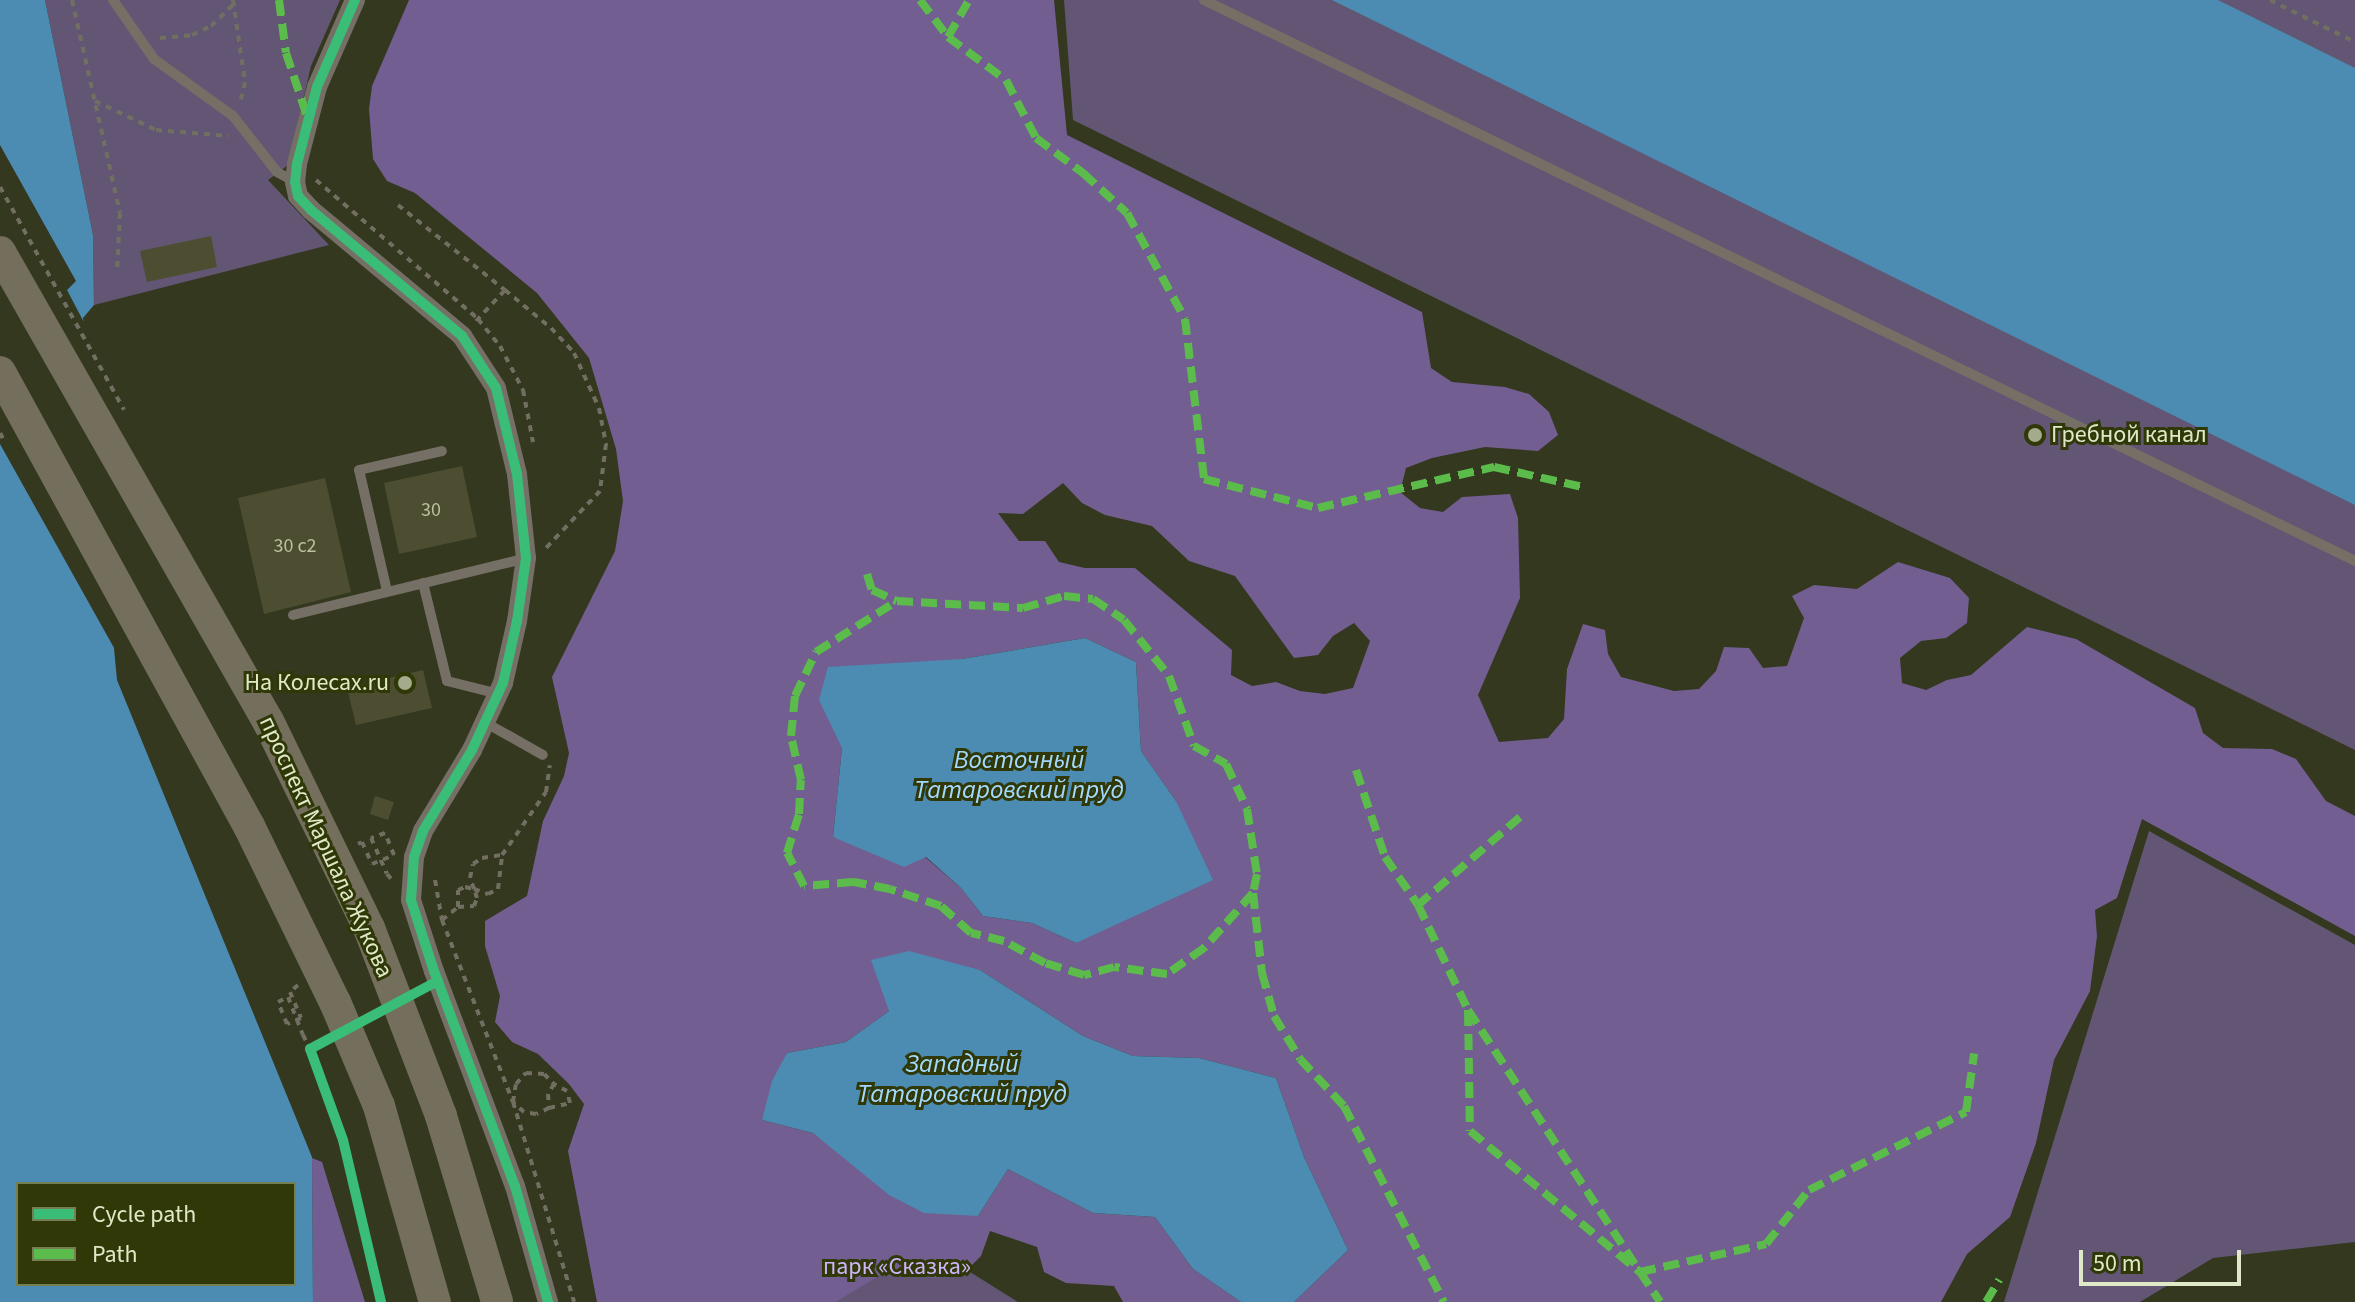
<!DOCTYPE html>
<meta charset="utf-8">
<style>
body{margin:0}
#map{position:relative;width:2355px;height:1302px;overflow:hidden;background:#33381e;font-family:"Source Sans 3",sans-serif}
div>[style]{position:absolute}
.green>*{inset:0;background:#625674}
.forest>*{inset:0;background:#725e91}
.water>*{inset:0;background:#4c8bb2}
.pier>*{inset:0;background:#33381e}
.building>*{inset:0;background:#4d4e31}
.path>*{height:4px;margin-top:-2px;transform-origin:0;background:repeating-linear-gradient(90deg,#726e62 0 6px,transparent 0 12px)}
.service>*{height:10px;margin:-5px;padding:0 5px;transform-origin:5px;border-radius:5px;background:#766f65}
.minor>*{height:20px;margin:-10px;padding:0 10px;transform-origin:10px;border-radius:10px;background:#766f65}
.primary>*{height:32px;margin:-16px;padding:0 16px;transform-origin:16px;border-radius:16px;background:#746e5d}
.quiet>*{height:8px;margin-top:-4px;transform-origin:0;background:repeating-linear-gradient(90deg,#5cbc4b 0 16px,transparent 0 24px)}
.cycleway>*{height:10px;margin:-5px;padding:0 5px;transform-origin:5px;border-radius:5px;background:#3abd76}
.dots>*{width:22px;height:22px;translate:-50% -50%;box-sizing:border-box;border:4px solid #2f3806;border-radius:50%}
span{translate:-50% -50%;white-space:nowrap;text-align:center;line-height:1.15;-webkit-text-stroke:6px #2f3806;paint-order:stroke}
.number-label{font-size:20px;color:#bac2a2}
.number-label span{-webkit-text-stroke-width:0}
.poi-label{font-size:24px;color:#dfe9c8}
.left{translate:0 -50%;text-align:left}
.right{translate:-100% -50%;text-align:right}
.street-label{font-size:24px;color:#dfe9c8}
.park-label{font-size:24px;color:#cdb4fb}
.water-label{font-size:26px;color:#a4d9ff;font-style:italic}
.legend{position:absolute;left:16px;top:1182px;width:280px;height:104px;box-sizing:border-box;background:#2f3806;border:2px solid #757f54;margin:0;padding:10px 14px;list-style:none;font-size:24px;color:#dfe9c8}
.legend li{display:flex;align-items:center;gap:16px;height:40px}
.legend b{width:40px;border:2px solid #757f54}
.scale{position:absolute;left:2079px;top:1250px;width:162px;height:36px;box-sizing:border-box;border:4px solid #dfe9c8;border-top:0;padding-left:10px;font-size:24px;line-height:28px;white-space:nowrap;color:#dfe9c8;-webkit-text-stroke:6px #2f3806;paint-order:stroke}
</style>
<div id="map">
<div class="green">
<div style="clip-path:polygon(45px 0,340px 0,311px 66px,288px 165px,268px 180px,329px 245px,94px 305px,93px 235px)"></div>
<div style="clip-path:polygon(1064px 0,2355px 0,2355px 750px,1073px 120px)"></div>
<div style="clip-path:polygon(2149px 831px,2355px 945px,2355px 1242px,2213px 1258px,2140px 1302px,2004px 1302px)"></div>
<div style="clip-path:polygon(884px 1218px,1018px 1302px,836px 1302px)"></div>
</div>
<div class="forest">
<div style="clip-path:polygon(evenodd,409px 0,1054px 0,1067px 135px,1422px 312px,1431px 368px,1452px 382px,1505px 387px,1529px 394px,1549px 412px,1558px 435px,1538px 451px,1485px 447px,1432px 458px,1406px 468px,1400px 492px,1420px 508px,1443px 512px,1462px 497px,1510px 494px,1518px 518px,1520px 598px,1478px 695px,1499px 742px,1548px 738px,1564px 719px,1567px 669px,1583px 624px,1605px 630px,1608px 654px,1621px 677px,1674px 691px,1699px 689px,1716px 671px,1724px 647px,1749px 648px,1763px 668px,1787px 666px,1804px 618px,1792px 596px,1814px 585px,1857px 589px,1898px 562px,1950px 578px,1969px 598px,1967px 623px,1946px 638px,1921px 641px,1900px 658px,1902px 683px,1926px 690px,1947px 680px,1971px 675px,2027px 627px,2076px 639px,2195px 708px,2203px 733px,2223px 748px,2272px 749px,2296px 759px,2326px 801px,2355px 816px,2355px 936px,2142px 819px,2117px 898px,2095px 910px,2097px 936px,2090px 991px,2054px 1060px,2036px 1143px,2010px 1217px,1967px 1254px,1941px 1302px,1294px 1302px,1348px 1250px,1304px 1157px,1276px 1078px,1199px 1058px,1133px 1056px,1083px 1036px,980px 970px,889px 1011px,846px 1042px,787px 1053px,762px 1120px,813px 1133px,849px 1160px,978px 1216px,1008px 1169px,1093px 1213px,1155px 1217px,1193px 1269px,1241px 1302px,1123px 1302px,1114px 1286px,1066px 1283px,1044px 1272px,1037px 1247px,990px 1231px,981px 1256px,963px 1274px,936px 1278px,885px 1272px,836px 1302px,597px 1302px,568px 1151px,584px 1104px,569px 1084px,538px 1054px,512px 1042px,495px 1022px,500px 996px,485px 946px,485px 921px,527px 896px,543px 821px,564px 776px,569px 753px,552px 677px,615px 551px,623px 501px,616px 449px,589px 358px,537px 293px,415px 193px,387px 181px,373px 159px,369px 109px,372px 86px,409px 0,1063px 483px,1082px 503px,1105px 515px,1152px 526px,1189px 561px,1235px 576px,1294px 658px,1318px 655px,1333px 636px,1354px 623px,1370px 641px,1353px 688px,1325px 694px,1300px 691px,1276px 682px,1252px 686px,1231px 675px,1232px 650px,1135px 568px,1085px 568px,1059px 562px,1045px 541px,1019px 541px,998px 513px,1023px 514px,1063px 483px,409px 0,1085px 638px,1136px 662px,1141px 751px,1176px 801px,1076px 943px,1032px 923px,983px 916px,961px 888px,925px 857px,833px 837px,842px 748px,962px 659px,1085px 638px)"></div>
<div style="clip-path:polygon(312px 1158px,322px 1162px,365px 1302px,313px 1302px)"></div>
</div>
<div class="water">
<div style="clip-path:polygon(evenodd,0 0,45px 0,93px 235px,94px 305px,83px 318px,117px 680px,312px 1157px,313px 1302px,0 1302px,0 0,18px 1184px,294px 1184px,294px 1284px,18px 1284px,18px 1184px)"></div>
<div style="clip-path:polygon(1332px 0,2218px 0,2355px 68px,2355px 505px)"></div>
<div style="clip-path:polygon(1085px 638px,1136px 662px,1141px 751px,1176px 801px,1213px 880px,1076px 943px,1032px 923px,983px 916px,961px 888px,926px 857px,904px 867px,833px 837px,842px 748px,819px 700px,828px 667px,962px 659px)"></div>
<div style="clip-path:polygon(909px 951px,980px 970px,1083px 1036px,1133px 1056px,1199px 1058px,1276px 1078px,1304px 1157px,1348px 1250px,1294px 1302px,1241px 1302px,1193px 1269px,1155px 1217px,1093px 1213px,1008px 1169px,978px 1216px,924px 1213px,889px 1195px,813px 1133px,762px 1120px,772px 1081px,787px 1053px,846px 1042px,889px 1011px,871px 960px)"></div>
</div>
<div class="pier">
<div style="clip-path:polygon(0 145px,76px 281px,67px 290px,88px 330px,118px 655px,0 444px)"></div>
</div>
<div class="building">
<div style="clip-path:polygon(211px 236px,217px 267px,147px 282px,140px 251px)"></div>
<div style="clip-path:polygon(462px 466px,477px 537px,399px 554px,384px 483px)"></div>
<div style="clip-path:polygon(325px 478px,351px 592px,264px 614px,238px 498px)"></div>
<div style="clip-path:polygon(423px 670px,432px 708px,356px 725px,347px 688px)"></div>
<div style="clip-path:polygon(375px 796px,394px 802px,388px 820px,370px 814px)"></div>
</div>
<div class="path">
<div style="left:72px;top:0;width:218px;rotate:77.3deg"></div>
<div style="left:120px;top:213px;width:59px;rotate:92.9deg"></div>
<div style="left:233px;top:0;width:83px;rotate:81.7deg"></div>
<div style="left:245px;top:82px;width:23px;rotate:103deg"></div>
<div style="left:2270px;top:0;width:95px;rotate:26.3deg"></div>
<div style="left:160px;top:38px;width:32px;rotate:-5deg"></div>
<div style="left:192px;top:35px;width:21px;rotate:-25deg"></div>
<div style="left:211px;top:26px;width:32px;rotate:-44deg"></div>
<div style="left:95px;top:101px;width:68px;rotate:25.4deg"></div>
<div style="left:156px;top:130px;width:73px;rotate:4.7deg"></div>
<div style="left:316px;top:180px;width:213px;rotate:40.6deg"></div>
<div style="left:478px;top:319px;width:35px;rotate:51deg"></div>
<div style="left:500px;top:346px;width:50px;rotate:62.4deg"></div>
<div style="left:523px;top:390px;width:53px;rotate:79.1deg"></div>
<div style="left:0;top:187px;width:255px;rotate:60.9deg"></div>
<div style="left:398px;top:205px;width:137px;rotate:38.5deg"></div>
<div style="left:476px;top:321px;width:42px;rotate:-46.9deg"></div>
<div style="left:505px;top:290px;width:60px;rotate:39.6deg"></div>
<div style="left:551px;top:328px;width:34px;rotate:47deg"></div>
<div style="left:574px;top:353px;width:60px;rotate:65.6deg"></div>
<div style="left:599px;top:408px;width:37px;rotate:79deg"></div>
<div style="left:606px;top:444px;width:47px;rotate:97.3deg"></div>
<div style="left:600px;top:491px;width:79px;rotate:133.5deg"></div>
<div style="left:0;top:433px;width:10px;rotate:61deg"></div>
<div style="left:358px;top:844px;width:4px;rotate:-27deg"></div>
<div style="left:362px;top:842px;width:24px;rotate:66deg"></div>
<div style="left:372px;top:864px;width:24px;rotate:-22deg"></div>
<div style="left:394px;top:855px;width:24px;rotate:-112deg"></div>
<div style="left:385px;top:833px;width:15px;rotate:160deg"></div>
<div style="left:371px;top:838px;width:39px;rotate:66deg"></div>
<div style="left:387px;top:874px;width:9px;rotate:49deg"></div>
<div style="left:435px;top:880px;width:41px;rotate:80.1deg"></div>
<div style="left:442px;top:920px;width:195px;rotate:68.7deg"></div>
<div style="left:513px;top:1102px;width:209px;rotate:73deg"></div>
<div style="left:458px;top:907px;width:17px;rotate:-90deg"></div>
<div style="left:458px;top:890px;width:8px;rotate:-23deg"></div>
<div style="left:465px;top:887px;width:9px;rotate:13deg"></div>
<div style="left:474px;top:889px;width:12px;rotate:-110deg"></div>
<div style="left:470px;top:878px;width:14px;rotate:-78deg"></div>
<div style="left:473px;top:864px;width:11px;rotate:-34deg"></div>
<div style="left:482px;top:858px;width:20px;rotate:-9deg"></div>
<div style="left:442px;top:920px;width:21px;rotate:-39deg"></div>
<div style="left:458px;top:907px;width:16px;rotate:-4deg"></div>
<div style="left:474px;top:906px;width:9px;rotate:-69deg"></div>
<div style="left:477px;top:898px;width:9px;rotate:-108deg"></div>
<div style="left:474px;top:889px;width:15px;rotate:20deg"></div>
<div style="left:488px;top:894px;width:11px;rotate:-27deg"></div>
<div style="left:498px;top:889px;width:34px;rotate:-83deg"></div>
<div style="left:502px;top:855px;width:77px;rotate:-55.1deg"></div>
<div style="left:546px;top:792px;width:27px;rotate:-82deg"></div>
<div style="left:298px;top:985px;width:11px;rotate:139deg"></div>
<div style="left:290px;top:992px;width:28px;rotate:67deg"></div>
<div style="left:301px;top:1018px;width:15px;rotate:157deg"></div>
<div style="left:287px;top:1024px;width:24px;rotate:-112deg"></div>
<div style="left:278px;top:1002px;width:11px;rotate:-27deg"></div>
<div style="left:288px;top:997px;width:41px;rotate:68.5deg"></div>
<div style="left:303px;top:1035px;width:16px;rotate:63deg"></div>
<div style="left:526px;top:1073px;width:18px;rotate:3deg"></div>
<div style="left:544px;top:1074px;width:14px;rotate:45deg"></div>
<div style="left:554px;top:1084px;width:12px;rotate:121deg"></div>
<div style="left:548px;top:1094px;width:14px;rotate:86deg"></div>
<div style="left:549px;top:1108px;width:14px;rotate:155deg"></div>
<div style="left:536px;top:1114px;width:12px;rotate:-171deg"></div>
<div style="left:524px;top:1112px;width:15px;rotate:-138deg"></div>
<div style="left:513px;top:1102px;width:18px;rotate:-81deg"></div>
<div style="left:516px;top:1084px;width:15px;rotate:-48deg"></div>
<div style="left:549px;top:1108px;width:22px;rotate:-13deg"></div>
<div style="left:570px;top:1103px;width:12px;rotate:-104deg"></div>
<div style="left:567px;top:1091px;width:15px;rotate:-152deg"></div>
</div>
<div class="service">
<div style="left:113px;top:0;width:72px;rotate:55.2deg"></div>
<div style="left:154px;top:59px;width:97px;rotate:35.8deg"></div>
<div style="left:233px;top:116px;width:71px;rotate:51.8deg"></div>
<div style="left:277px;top:172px;width:21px;rotate:29deg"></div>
<div style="left:1204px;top:0;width:1280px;rotate:25.98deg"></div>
<div style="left:423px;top:583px;width:101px;rotate:76.2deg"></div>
<div style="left:447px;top:681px;width:54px;rotate:14deg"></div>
<div style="left:387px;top:591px;width:124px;rotate:-103deg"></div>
<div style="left:359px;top:470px;width:85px;rotate:-12.9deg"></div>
<div style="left:293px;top:615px;width:240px;rotate:-13.7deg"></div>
<div style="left:486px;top:723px;width:65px;rotate:29.3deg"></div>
</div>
<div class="minor">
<div style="left:355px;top:0;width:95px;rotate:113.6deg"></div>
<div style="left:317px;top:87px;width:80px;rotate:104.6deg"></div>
<div style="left:297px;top:164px;width:18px;rotate:96deg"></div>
<div style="left:295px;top:182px;width:14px;rotate:78deg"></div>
<div style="left:298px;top:196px;width:19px;rotate:47deg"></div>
<div style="left:311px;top:210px;width:197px;rotate:39.8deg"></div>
<div style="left:462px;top:336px;width:62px;rotate:56.8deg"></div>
<div style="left:496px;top:388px;width:89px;rotate:76.3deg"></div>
<div style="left:517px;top:474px;width:84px;rotate:83.9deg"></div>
<div style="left:526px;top:558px;width:64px;rotate:98.1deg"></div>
<div style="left:517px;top:621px;width:64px;rotate:102.7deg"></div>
<div style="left:503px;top:683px;width:74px;rotate:114.8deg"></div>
<div style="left:472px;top:750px;width:95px;rotate:121.2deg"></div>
<div style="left:423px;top:831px;width:28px;rotate:109deg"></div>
<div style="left:414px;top:857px;width:43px;rotate:94deg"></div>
<div style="left:411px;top:900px;width:75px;rotate:72.1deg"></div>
<div style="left:434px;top:971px;width:230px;rotate:69.4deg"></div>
<div style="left:515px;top:1186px;width:121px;rotate:74.1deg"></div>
</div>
<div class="primary">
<div style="left:0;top:252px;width:542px;rotate:60.27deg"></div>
<div style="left:269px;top:723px;width:228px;rotate:64deg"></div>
<div style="left:369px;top:928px;width:201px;rotate:69deg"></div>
<div style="left:441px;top:1116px;width:194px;rotate:73.2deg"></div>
<div style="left:0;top:372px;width:518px;rotate:61.26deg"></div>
<div style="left:249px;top:826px;width:196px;rotate:64deg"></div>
<div style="left:335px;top:1002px;width:113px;rotate:67.1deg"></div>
<div style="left:379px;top:1106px;width:204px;rotate:74.1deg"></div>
</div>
<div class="quiet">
<div style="left:279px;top:0;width:53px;rotate:82.5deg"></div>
<div style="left:286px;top:53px;width:66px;rotate:71.6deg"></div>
<div style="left:920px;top:0;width:46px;rotate:52.9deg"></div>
<div style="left:948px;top:37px;width:72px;rotate:36.6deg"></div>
<div style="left:1006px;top:80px;width:65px;rotate:62.7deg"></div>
<div style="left:1036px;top:138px;width:59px;rotate:36.7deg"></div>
<div style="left:1083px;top:173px;width:59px;rotate:42.3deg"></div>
<div style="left:1127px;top:213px;width:121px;rotate:61.3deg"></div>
<div style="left:1185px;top:319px;width:161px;rotate:83.2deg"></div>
<div style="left:1204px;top:479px;width:118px;rotate:14.3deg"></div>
<div style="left:1318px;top:508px;width:181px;rotate:-13.1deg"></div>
<div style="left:1494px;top:467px;width:91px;rotate:12.7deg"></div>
<div style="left:948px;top:37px;width:43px;rotate:-60.4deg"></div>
<div style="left:867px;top:574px;width:17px;rotate:73deg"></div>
<div style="left:872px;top:590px;width:27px;rotate:24deg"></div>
<div style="left:897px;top:601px;width:126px;rotate:3.2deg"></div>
<div style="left:1023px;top:608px;width:43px;rotate:-16.3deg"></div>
<div style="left:1064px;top:596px;width:29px;rotate:6deg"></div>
<div style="left:1093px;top:599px;width:37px;rotate:34deg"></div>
<div style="left:1124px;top:620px;width:72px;rotate:51.2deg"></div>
<div style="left:1169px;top:676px;width:74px;rotate:70.3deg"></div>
<div style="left:1194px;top:746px;width:37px;rotate:29deg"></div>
<div style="left:1226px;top:764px;width:50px;rotate:65deg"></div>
<div style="left:1247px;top:809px;width:66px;rotate:81.3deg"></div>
<div style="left:1257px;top:874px;width:19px;rotate:102deg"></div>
<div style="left:1253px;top:893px;width:74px;rotate:131.7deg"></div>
<div style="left:1204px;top:948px;width:45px;rotate:144.9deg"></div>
<div style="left:1167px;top:974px;width:53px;rotate:-172.5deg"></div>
<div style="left:1114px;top:967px;width:31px;rotate:165deg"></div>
<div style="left:1084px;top:975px;width:41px;rotate:-162.9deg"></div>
<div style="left:1045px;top:963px;width:47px;rotate:-151.8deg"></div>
<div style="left:1004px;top:941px;width:34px;rotate:-166deg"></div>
<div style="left:971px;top:933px;width:40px;rotate:-138deg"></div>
<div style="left:941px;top:906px;width:54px;rotate:-161.6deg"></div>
<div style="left:890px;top:889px;width:38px;rotate:-169deg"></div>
<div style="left:853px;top:882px;width:49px;rotate:175.3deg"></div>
<div style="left:804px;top:886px;width:37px;rotate:-117deg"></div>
<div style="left:787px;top:853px;width:41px;rotate:-72.9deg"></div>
<div style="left:799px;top:814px;width:34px;rotate:-87deg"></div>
<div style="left:801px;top:780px;width:45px;rotate:-102.8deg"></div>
<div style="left:791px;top:736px;width:40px;rotate:-84.3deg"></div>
<div style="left:795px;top:696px;width:49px;rotate:-64.5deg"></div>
<div style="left:816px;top:652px;width:96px;rotate:-32.2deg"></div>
<div style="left:1356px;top:770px;width:92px;rotate:71.6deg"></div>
<div style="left:1385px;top:857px;width:58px;rotate:55.5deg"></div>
<div style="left:1520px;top:817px;width:135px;rotate:139.2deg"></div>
<div style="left:1418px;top:905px;width:116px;rotate:64.5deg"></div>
<div style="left:1468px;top:1010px;width:121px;rotate:89.1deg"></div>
<div style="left:1470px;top:1131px;width:221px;rotate:39.7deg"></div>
<div style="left:1640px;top:1272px;width:36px;rotate:56deg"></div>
<div style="left:1253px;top:893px;width:81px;rotate:83.6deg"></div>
<div style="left:1262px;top:973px;width:45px;rotate:74.4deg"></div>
<div style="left:1274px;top:1016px;width:50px;rotate:58.8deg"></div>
<div style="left:1300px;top:1059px;width:64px;rotate:46.9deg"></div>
<div style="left:1344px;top:1106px;width:220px;rotate:63deg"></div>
<div style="left:1468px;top:1010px;width:313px;rotate:56.7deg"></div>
<div style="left:1640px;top:1272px;width:129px;rotate:-12.5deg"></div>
<div style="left:1766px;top:1244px;width:69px;rotate:-51.5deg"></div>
<div style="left:1809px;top:1190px;width:175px;rotate:-26.4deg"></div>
<div style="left:1966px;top:1112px;width:59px;rotate:-82.1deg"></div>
<div style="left:1986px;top:1302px;width:26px;rotate:-59deg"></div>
</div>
<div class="cycleway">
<div style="left:355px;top:0;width:95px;rotate:113.6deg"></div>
<div style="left:317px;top:87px;width:80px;rotate:104.6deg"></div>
<div style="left:297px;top:164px;width:18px;rotate:96deg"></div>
<div style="left:295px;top:182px;width:14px;rotate:78deg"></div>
<div style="left:298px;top:196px;width:19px;rotate:47deg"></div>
<div style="left:311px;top:210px;width:197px;rotate:39.8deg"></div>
<div style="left:462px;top:336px;width:62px;rotate:56.8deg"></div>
<div style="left:496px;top:388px;width:89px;rotate:76.3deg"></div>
<div style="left:517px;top:474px;width:84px;rotate:83.9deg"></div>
<div style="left:526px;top:558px;width:64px;rotate:98.1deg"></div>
<div style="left:517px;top:621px;width:64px;rotate:102.7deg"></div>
<div style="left:503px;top:683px;width:74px;rotate:114.8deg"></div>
<div style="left:472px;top:750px;width:95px;rotate:121.2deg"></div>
<div style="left:423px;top:831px;width:28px;rotate:109deg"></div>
<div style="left:414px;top:857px;width:43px;rotate:94deg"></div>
<div style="left:411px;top:900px;width:75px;rotate:72.1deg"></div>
<div style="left:434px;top:971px;width:230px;rotate:69.4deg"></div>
<div style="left:515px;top:1186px;width:121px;rotate:74.1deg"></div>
<div style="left:381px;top:1302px;width:166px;rotate:-103.2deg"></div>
<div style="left:343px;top:1140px;width:97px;rotate:-109.9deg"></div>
<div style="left:310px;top:1049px;width:145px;rotate:-28deg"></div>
</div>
<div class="dots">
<div style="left:2035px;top:435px;background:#a3ab8c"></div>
<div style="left:405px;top:683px;background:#a3ab8c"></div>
</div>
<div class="number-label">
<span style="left:431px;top:510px">30</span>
<span style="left:295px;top:546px">30 с2</span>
</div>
<div class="poi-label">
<span class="left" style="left:2051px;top:435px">Гребной канал</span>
<span class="right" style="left:389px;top:683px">На Колесах.ru</span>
</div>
<div class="street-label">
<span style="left:326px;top:847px;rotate:65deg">проспект Маршала Жукова</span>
</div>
<div class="park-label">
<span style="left:897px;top:1267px">парк «Сказка»</span>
</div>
<div class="water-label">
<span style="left:1019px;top:775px">Восточный<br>Татаровский пруд</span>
<span style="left:962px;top:1079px">Западный<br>Татаровский пруд</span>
</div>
<ul class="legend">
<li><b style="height:10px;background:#3abd76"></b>Cycle path</li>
<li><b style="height:10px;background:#5cbc4b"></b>Path</li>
</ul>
<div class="scale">50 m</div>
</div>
